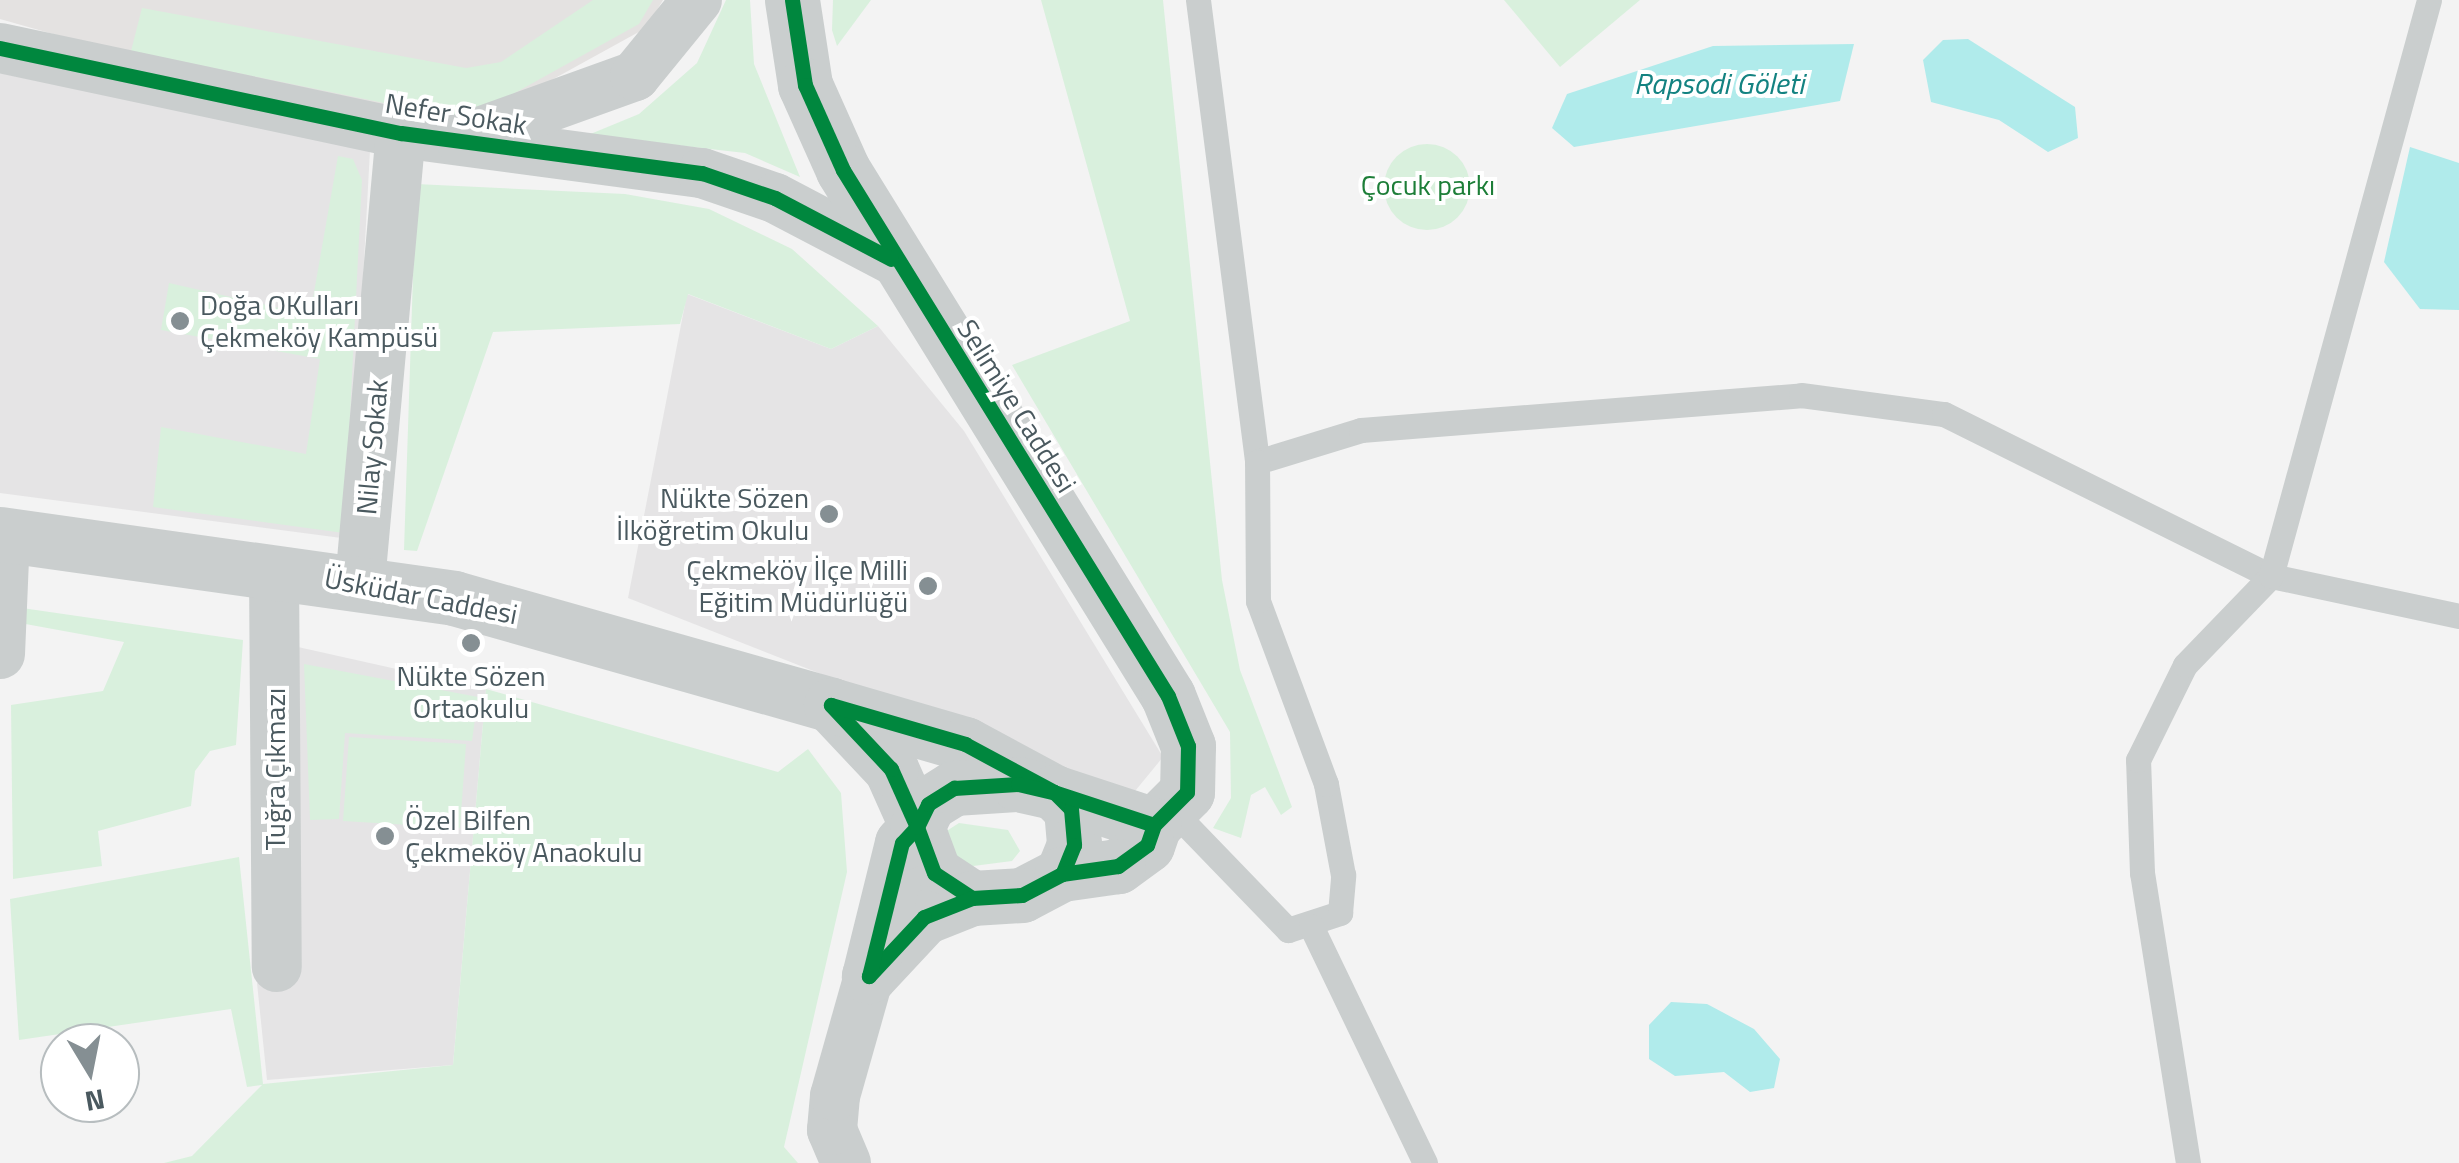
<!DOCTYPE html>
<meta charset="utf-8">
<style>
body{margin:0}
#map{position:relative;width:2459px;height:1163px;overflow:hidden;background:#f3f3f3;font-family:"Titillium Web",sans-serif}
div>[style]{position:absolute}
.commercial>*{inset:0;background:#e4e2e1}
.education>*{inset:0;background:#e5e4e5}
.green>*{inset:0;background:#d9f0dd}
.round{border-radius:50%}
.water>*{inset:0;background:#b0ebeb}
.service>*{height:25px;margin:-12.5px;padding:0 12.5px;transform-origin:12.5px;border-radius:12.5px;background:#cacece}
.minor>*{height:50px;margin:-25px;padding:0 25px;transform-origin:25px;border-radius:25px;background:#cacece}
.tertiary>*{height:55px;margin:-27.5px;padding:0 27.5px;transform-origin:27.5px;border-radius:27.5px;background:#cacece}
.cycleway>*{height:15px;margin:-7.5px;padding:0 7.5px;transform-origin:7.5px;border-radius:7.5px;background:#00873e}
.dots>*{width:28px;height:28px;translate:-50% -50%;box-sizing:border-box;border:5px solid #fff;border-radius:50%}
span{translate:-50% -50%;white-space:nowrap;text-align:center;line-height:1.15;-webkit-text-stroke:8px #fff;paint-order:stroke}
.street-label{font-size:28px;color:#4a595f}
.park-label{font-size:28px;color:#1d7e38}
.poi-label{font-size:28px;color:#4a595f}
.left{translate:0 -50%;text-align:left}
.right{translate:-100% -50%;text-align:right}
.water-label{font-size:30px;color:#138281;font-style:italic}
.north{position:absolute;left:40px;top:1023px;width:100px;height:100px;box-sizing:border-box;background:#fff;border:2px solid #b7bdbf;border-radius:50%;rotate:170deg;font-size:28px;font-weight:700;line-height:40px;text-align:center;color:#4a595f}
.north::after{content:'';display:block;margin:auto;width:35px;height:45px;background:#858f93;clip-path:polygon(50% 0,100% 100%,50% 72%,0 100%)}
</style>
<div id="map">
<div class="commercial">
<div style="clip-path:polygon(0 0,663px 0,646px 28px,490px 114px,445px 120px,127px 55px,0 19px)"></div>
</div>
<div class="education">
<div style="clip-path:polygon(0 73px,370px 150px,349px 539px,0 493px)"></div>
<div style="clip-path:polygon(687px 294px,831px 349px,878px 326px,964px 431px,1163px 757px,1131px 796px,628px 598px)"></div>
<div style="clip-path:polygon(298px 647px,486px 689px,453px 1065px,267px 1080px,257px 983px,295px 983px)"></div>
</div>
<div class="green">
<div style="clip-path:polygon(593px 0,653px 0,639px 24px,486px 109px,447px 116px,131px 51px,142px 8px,466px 68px,501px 62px)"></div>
<div style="clip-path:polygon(726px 0,750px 0,754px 64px,800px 177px,745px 153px,588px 135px,639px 114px,697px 63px)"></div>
<div style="clip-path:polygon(833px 0,871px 0,837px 46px,832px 30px)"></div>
<div style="clip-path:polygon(1041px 0,1163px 0,1222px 580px,1240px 670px,1292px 807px,1281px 815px,1265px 787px,1251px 795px,1241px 838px,1213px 828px,1231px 798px,1230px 732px,1012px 365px,1130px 321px)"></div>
<div style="clip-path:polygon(1504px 0,1640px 0,1560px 67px)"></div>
<div class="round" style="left:1384px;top:144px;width:86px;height:86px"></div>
<div style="clip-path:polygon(338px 156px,353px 159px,362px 180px,344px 533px,153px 507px,161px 427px,306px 454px,320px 359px,161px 330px,169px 283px,310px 315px)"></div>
<div style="clip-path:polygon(416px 184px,625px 194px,709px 209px,792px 249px,878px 326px,831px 349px,688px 294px,680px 324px,493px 332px,417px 551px,404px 550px)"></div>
<div style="clip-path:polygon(22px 608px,243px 640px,236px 745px,210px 751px,195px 771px,191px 806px,98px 831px,102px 866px,13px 879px,11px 705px,103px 691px,124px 642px,20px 623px)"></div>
<div style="clip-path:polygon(304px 664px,478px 697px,472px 741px,345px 733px,339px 819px,310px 820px)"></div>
<div style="clip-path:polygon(486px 689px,778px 772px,808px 749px,841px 793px,847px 872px,784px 1147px,798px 1163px,164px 1163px,192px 1156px,262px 1085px,247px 1087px,231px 1009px,19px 1040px,10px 899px,239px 857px,263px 1084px,453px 1065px)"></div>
<div style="clip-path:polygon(349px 737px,466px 744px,460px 828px,343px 821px)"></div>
<div style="clip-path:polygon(959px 823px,1008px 830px,1020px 851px,1012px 861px,950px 869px,945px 832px)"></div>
</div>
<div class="water">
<div style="clip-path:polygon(1968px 39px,2075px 107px,2078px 138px,2048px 152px,1999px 120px,1931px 102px,1923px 60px,1943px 40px)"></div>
<div style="clip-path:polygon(1854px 44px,1840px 101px,1574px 147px,1552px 128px,1567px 94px,1713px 46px)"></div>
<div style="clip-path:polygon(2410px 147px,2459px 163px,2459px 310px,2420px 309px,2384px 262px)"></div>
<div style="clip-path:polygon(1671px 1002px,1707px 1004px,1754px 1029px,1780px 1059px,1774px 1088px,1750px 1092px,1724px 1072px,1675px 1076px,1649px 1059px,1649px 1025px)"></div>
</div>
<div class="service">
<div style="left:1198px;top:0;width:466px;rotate:82.7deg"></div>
<div style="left:1257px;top:462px;width:109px;rotate:-17.1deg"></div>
<div style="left:1361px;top:430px;width:441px;rotate:-4.5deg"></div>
<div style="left:1801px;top:395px;width:144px;rotate:7.6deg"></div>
<div style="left:1944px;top:414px;width:365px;rotate:26.4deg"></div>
<div style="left:2271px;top:576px;width:192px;rotate:12deg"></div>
<div style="left:1172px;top:810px;width:167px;rotate:46deg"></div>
<div style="left:1288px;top:930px;width:55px;rotate:-18.1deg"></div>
<div style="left:1340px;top:913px;width:38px;rotate:-85deg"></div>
<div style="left:1343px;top:875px;width:93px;rotate:-100.6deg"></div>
<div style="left:1326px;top:784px;width:195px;rotate:-110.4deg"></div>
<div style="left:1258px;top:601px;width:139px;rotate:-90.4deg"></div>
<div style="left:1311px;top:926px;width:263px;rotate:64.3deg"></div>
<div style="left:2188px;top:1163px;width:294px;rotate:-99deg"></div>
<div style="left:2142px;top:873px;width:113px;rotate:-92deg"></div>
<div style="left:2138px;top:760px;width:106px;rotate:-63.7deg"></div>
<div style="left:2185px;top:665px;width:124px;rotate:-46deg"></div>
<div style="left:2271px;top:576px;width:597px;rotate:-74.66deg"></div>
</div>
<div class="minor">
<div style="left:0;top:48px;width:410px;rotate:12deg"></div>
<div style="left:401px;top:133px;width:304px;rotate:7.6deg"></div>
<div style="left:702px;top:173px;width:77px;rotate:18.9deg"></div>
<div style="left:775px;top:198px;width:131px;rotate:27.7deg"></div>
<div style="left:460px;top:139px;width:186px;rotate:-19.8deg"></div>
<div style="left:635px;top:76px;width:98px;rotate:-50.8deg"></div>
<div style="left:274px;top:571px;width:396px;rotate:89.6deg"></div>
<div style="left:360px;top:582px;width:451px;rotate:-84.8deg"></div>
<div style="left:0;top:654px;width:119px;rotate:-87.6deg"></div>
<div style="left:846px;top:1163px;width:36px;rotate:-113deg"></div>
<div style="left:832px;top:1130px;width:34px;rotate:-85deg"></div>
<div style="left:835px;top:1096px;width:125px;rotate:-74.2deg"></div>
</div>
<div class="tertiary">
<div style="left:792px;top:0;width:86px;rotate:81.3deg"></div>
<div style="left:805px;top:85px;width:93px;rotate:65.9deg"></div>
<div style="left:843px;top:170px;width:618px;rotate:58.29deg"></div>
<div style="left:1168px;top:696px;width:54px;rotate:68.2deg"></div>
<div style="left:1188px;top:746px;width:46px;rotate:91.2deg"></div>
<div style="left:1187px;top:792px;width:47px;rotate:135deg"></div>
<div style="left:0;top:534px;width:458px;rotate:8deg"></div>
<div style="left:454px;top:598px;width:392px;rotate:15.8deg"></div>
<div style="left:972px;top:898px;width:45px;rotate:-146.7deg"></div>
<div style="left:934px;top:873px;width:49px;rotate:-110.3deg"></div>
<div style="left:917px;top:827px;width:64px;rotate:-114.1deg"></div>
<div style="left:891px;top:769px;width:88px;rotate:-133.2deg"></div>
<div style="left:831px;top:705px;width:140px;rotate:16.2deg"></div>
<div style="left:965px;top:744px;width:101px;rotate:28.3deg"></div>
<div style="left:1054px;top:792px;width:24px;rotate:45deg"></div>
<div style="left:1071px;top:809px;width:36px;rotate:85deg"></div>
<div style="left:1074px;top:845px;width:31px;rotate:112deg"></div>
<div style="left:1062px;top:874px;width:45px;rotate:152.3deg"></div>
<div style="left:1022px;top:895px;width:50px;rotate:176.6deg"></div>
<div style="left:972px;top:898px;width:52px;rotate:158.4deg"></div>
<div style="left:924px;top:917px;width:81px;rotate:133deg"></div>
<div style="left:869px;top:976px;width:137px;rotate:-76.1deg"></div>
<div style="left:902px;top:843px;width:22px;rotate:-47deg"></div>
<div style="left:917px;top:827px;width:25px;rotate:-64deg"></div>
<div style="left:928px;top:804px;width:31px;rotate:-32deg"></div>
<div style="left:954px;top:788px;width:64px;rotate:-3.6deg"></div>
<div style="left:1018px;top:784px;width:37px;rotate:13deg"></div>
<div style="left:1054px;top:792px;width:105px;rotate:18.3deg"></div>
<div style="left:1154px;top:825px;width:21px;rotate:109deg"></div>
<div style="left:1147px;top:845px;width:36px;rotate:144deg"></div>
<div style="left:1118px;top:866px;width:57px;rotate:171.9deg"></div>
</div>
<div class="cycleway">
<div style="left:792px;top:0;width:86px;rotate:81.3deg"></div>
<div style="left:805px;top:85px;width:93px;rotate:65.9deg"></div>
<div style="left:843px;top:170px;width:618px;rotate:58.29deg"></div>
<div style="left:1168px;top:696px;width:54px;rotate:68.2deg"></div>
<div style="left:1188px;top:746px;width:46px;rotate:91.2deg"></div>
<div style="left:1187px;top:792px;width:47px;rotate:135deg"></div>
<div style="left:0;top:48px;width:410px;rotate:12deg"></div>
<div style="left:401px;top:133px;width:304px;rotate:7.6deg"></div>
<div style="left:702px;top:173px;width:77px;rotate:18.9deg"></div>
<div style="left:775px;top:198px;width:131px;rotate:27.7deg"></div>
<div style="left:972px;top:898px;width:45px;rotate:-146.7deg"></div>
<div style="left:934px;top:873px;width:49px;rotate:-110.3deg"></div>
<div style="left:917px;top:827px;width:64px;rotate:-114.1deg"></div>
<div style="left:891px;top:769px;width:88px;rotate:-133.2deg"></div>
<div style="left:831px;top:705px;width:140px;rotate:16.2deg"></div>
<div style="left:965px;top:744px;width:101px;rotate:28.3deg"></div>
<div style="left:1054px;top:792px;width:24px;rotate:45deg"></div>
<div style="left:1071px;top:809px;width:36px;rotate:85deg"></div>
<div style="left:1074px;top:845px;width:31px;rotate:112deg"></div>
<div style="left:1062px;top:874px;width:45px;rotate:152.3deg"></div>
<div style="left:1022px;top:895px;width:50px;rotate:176.6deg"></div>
<div style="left:972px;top:898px;width:52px;rotate:158.4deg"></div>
<div style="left:924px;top:917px;width:81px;rotate:133deg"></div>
<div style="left:869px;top:976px;width:137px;rotate:-76.1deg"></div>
<div style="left:902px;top:843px;width:22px;rotate:-47deg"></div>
<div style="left:917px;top:827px;width:25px;rotate:-64deg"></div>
<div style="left:928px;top:804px;width:31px;rotate:-32deg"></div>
<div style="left:954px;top:788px;width:64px;rotate:-3.6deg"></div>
<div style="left:1018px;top:784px;width:37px;rotate:13deg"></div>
<div style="left:1054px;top:792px;width:105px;rotate:18.3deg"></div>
<div style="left:1154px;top:825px;width:21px;rotate:109deg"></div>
<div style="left:1147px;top:845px;width:36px;rotate:144deg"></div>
<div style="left:1118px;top:866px;width:57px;rotate:171.9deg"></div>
</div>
<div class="dots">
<div style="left:180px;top:321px;background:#858f93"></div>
<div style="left:829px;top:514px;background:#858f93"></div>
<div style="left:928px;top:586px;background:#858f93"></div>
<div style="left:471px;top:643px;background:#858f93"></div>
<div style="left:385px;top:836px;background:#858f93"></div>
</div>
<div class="street-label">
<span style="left:456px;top:114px;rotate:9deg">Nefer Sokak</span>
<span style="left:1017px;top:406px;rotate:58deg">Selimiye Caddesi</span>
<span style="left:372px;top:447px;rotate:-85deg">Nilay Sokak</span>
<span style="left:421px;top:596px;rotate:11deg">Üsküdar Caddesi</span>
<span style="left:275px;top:769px;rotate:-90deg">Tuğra Çıkmazı</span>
</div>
<div class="park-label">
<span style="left:1428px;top:185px">Çocuk parkı</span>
</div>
<div class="poi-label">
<span class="left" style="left:200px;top:321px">Doğa OKulları<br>Çekmeköy Kampüsü</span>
<span class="right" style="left:809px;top:514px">Nükte Sözen<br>İlköğretim Okulu</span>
<span class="right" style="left:908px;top:586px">Çekmeköy İlçe Milli<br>Eğitim Müdürlüğü</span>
<span style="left:471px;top:692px">Nükte Sözen<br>Ortaokulu</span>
<span class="left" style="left:405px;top:836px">Özel Bilfen<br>Çekmeköy Anaokulu</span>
</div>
<div class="water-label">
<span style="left:1719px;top:83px">Rapsodi Göleti</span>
</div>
<div class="north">N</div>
</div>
